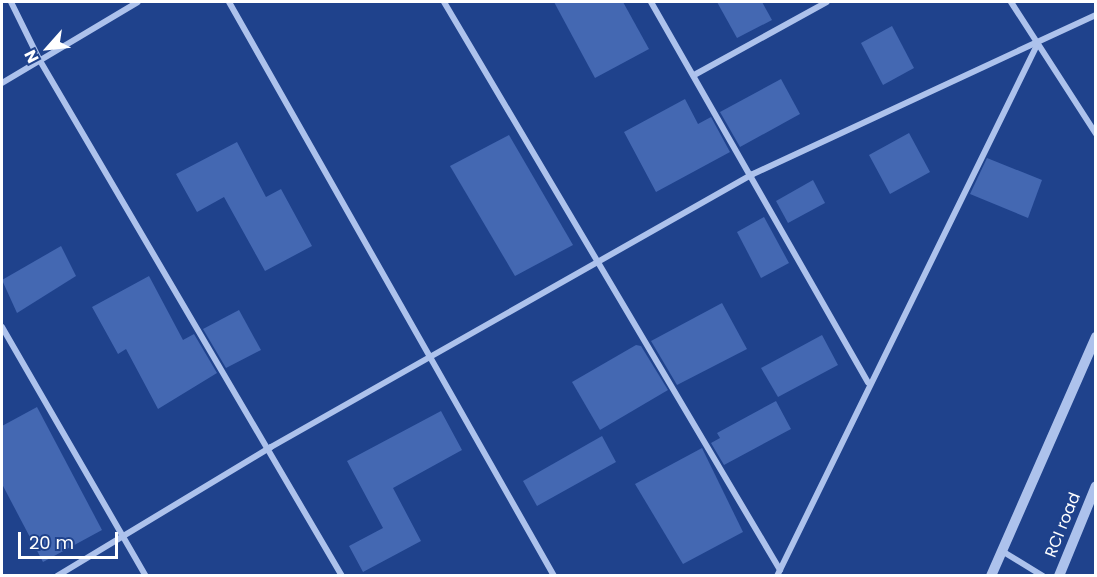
<!DOCTYPE html>
<style>
body{margin:0}
#map{position:relative;width:1097px;height:577px;overflow:hidden;background:#1f428c;font-family:Poppins,sans-serif}
div>[style]{position:absolute}
.building>*{inset:0;background:#4468b2}
.minor>*{height:6px;margin:-3px;padding:0 3px;transform-origin:3px;border-radius:3px;background:#adc2ec}
.tertiary>*{height:10px;margin:-5px;padding:0 5px;transform-origin:5px;border-radius:5px;background:#adc2ec}
span{translate:-50% -50%;white-space:nowrap;text-align:center;line-height:1.15;-webkit-text-stroke:4.5px #1f428c;paint-order:stroke}
.street-label{font-size:16px;color:#fff}
.frame{position:absolute;inset:0;border:3px solid #fff;pointer-events:none}
.north{position:absolute;left:18px;top:18px;width:60px;height:60px;-webkit-text-stroke:4px #1f428c;paint-order:stroke;rotate:243deg;font-size:16px;font-weight:700;line-height:24px;text-align:center;color:#fff}
.north::after{content:'';display:block;margin:auto;width:21px;height:27px;background:#fff;clip-path:polygon(50% 0,100% 100%,50% 72%,0 100%)}
.scale{position:absolute;left:18px;top:532px;width:100px;height:27px;box-sizing:border-box;border:3px solid #fff;border-top:0;padding-left:8px;font-size:18px;line-height:21px;white-space:nowrap;color:#fff;-webkit-text-stroke:4px #1f428c;paint-order:stroke}
</style>
<div id="map">
<div class="building">
<div style="clip-path:polygon(554px 2px,623px 2px,649px 49px,595px 78px)"></div>
<div style="clip-path:polygon(717px 2px,762px 2px,772px 20px,737px 38px)"></div>
<div style="clip-path:polygon(892px 26px,914px 68px,883px 85px,861px 43px)"></div>
<div style="clip-path:polygon(781px 79px,800px 114px,740px 147px,720px 112px)"></div>
<div style="clip-path:polygon(685px 99px,698px 124px,711px 117px,730px 152px,656px 192px,624px 132px)"></div>
<div style="clip-path:polygon(909px 133px,930px 172px,890px 194px,869px 155px)"></div>
<div style="clip-path:polygon(509px 135px,573px 245px,515px 276px,450px 166px)"></div>
<div style="clip-path:polygon(237px 142px,266px 197px,281px 189px,312px 246px,265px 271px,224px 197px,197px 212px,176px 174px)"></div>
<div style="clip-path:polygon(987px 158px,1042px 180px,1028px 218px,970px 194px)"></div>
<div style="clip-path:polygon(813px 180px,825px 203px,788px 223px,776px 201px)"></div>
<div style="clip-path:polygon(764px 217px,789px 263px,761px 278px,737px 232px)"></div>
<div style="clip-path:polygon(61px 246px,76px 276px,17px 313px,2px 280px)"></div>
<div style="clip-path:polygon(149px 276px,183px 340px,194px 334px,217px 373px,158px 409px,126px 349px,118px 354px,92px 307px)"></div>
<div style="clip-path:polygon(722px 303px,747px 349px,677px 385px,651px 341px)"></div>
<div style="clip-path:polygon(239px 310px,261px 350px,226px 368px,203px 329px)"></div>
<div style="clip-path:polygon(822px 335px,838px 365px,778px 397px,761px 368px)"></div>
<div style="clip-path:polygon(636px 345px,641px 346px,668px 390px,600px 430px,572px 382px)"></div>
<div style="clip-path:polygon(776px 401px,791px 429px,724px 465px,711px 443px,720px 438px,717px 433px)"></div>
<div style="clip-path:polygon(37px 407px,102px 530px,43px 562px,2px 484px,2px 426px)"></div>
<div style="clip-path:polygon(441px 411px,462px 450px,393px 488px,421px 541px,363px 572px,349px 546px,383px 528px,347px 461px)"></div>
<div style="clip-path:polygon(602px 436px,616px 462px,537px 506px,523px 481px)"></div>
<div style="clip-path:polygon(702px 448px,743px 532px,683px 564px,635px 484px)"></div>
</div>
<div class="minor">
<div style="left:11px;top:2px;width:64px;rotate:63.8deg"></div>
<div style="left:39px;top:59px;width:599px;rotate:59.63deg"></div>
<div style="left:229px;top:2px;width:660px;rotate:60.48deg"></div>
<div style="left:444px;top:2px;width:660px;rotate:59.39deg"></div>
<div style="left:651px;top:2px;width:438px;rotate:60.3deg"></div>
<div style="left:1011px;top:2px;width:157px;rotate:57.2deg"></div>
<div style="left:696px;top:74px;width:149px;rotate:-28.8deg"></div>
<div style="left:2px;top:83px;width:158px;rotate:-30.8deg"></div>
<div style="left:2px;top:327px;width:288px;rotate:60deg"></div>
<div style="left:1002px;top:551px;width:48px;rotate:31.4deg"></div>
<div style="left:57px;top:576px;width:250px;rotate:-31.1deg"></div>
<div style="left:271px;top:447px;width:554px;rotate:-29.53deg"></div>
<div style="left:753px;top:174px;width:378px;rotate:-24.9deg"></div>
<div style="left:777px;top:576px;width:591px;rotate:-63.91deg"></div>
</div>
<div class="tertiary">
<div style="left:991px;top:576px;width:261px;rotate:-66.3deg"></div>
<div style="left:1059px;top:576px;width:97px;rotate:-67.7deg"></div>
</div>
<div class="street-label">
<span style="left:1063px;top:525px;rotate:-68deg">RCI road</span>
</div>
<div class="frame"></div>
<div class="north">N</div>
<div class="scale">20 m</div>
</div>
